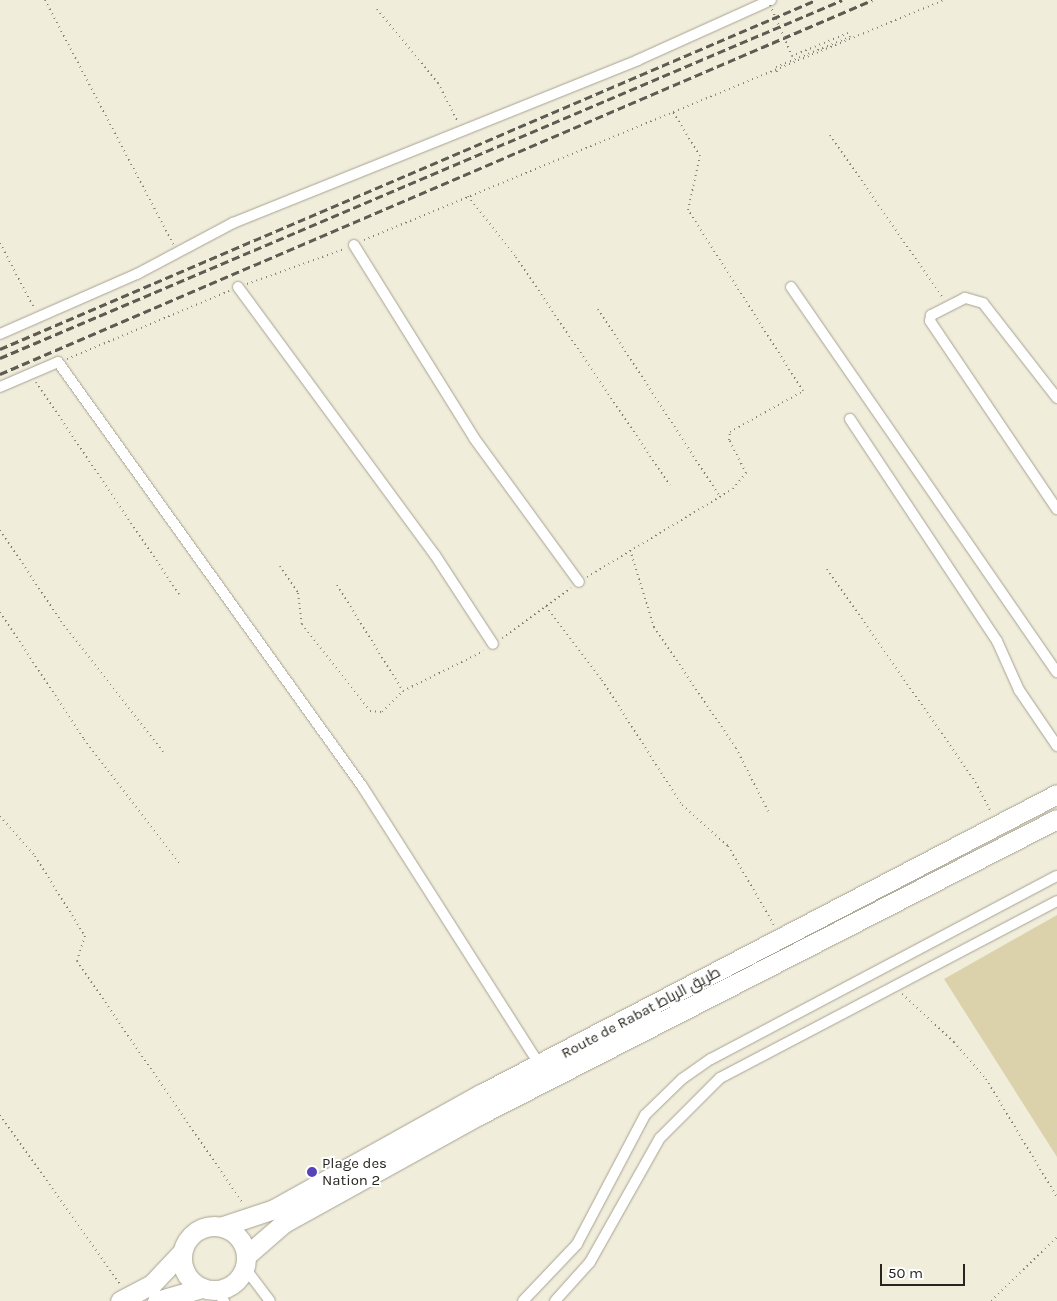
<!DOCTYPE html>
<meta charset="utf-8">
<style>
body{margin:0}
#map{position:relative;width:1057px;height:1301px;overflow:hidden;background:#f1eddb;font-family:Karla,Cairo,sans-serif}
div>[style]{position:absolute}
.green>*{inset:0;background:#dbd2ac}
.path>*{height:2px;margin-top:-1px;transform-origin:0;background:repeating-linear-gradient(90deg,#848276 0 1px,transparent 0 5px)}
.roads{filter:drop-shadow(0 0 1px #a6a291) drop-shadow(0 0 1px #a6a291)}
.street>*{height:10px;margin:-5px;padding:0 5px;transform-origin:5px;border-radius:5px;background:#fff}
.highway>*{height:19px;margin:-9.5px;padding:0 9.5px;transform-origin:9.5px;border-radius:9.5px;background:#fff}
.highway>.ring{margin:-9.5px;padding:0;box-sizing:content-box;background:none;border:19px solid #fff;border-radius:50%}
.rail>*{height:3px;margin-top:-1.5px;transform-origin:0;background:repeating-linear-gradient(90deg,#5e5c52 0 8px,transparent 0 12px)}
.path-bridge>*{height:2px;margin-top:-1px;transform-origin:0;background:repeating-linear-gradient(90deg,#848276 0 1px,transparent 0 5px)}
.dots>*{width:14px;height:14px;translate:-50% -50%;box-sizing:border-box;border:2px solid #fff;border-radius:50%}
span{translate:-50% -50%;white-space:nowrap;text-align:center;line-height:1.15;-webkit-text-stroke:4px #fff;paint-order:stroke}
.street-label{font-size:15px;color:#26251e}
.poi-label{font-size:15px;color:#26251e}
.left{translate:0 -50%;text-align:left}
.scale{position:absolute;left:880px;top:1264px;width:85px;height:22px;box-sizing:border-box;border:2px solid #26251e;border-top:0;padding-left:6px;font-size:15px;line-height:18px;white-space:nowrap;color:#26251e;-webkit-text-stroke:4px #fff;paint-order:stroke}
</style>
<div id="map">
<div class="green">
<div style="clip-path:polygon(1057px 915px,1057px 1157px,944px 979px)"></div>
</div>
<div class="path">
<div style="left:45px;top:0;width:276px;rotate:62.3deg"></div>
<div style="left:377px;top:9px;width:96px;rotate:50.5deg"></div>
<div style="left:438px;top:83px;width:44px;rotate:62.9deg"></div>
<div style="left:777px;top:72px;width:5px;rotate:-101deg"></div>
<div style="left:776px;top:67px;width:80px;rotate:-22.1deg"></div>
<div style="left:850px;top:37px;width:4px;rotate:-117deg"></div>
<div style="left:848px;top:33px;width:61px;rotate:157.7deg"></div>
<div style="left:830px;top:135px;width:198px;rotate:55.3deg"></div>
<div style="left:468px;top:196px;width:78px;rotate:51.8deg"></div>
<div style="left:516px;top:257px;width:275px;rotate:56deg"></div>
<div style="left:364px;top:240px;width:628px;rotate:-22.48deg"></div>
<div style="left:0;top:243px;width:73px;rotate:62.4deg"></div>
<div style="left:247px;top:284px;width:103px;rotate:-19.8deg"></div>
<div style="left:598px;top:309px;width:224px;rotate:57deg"></div>
<div style="left:67px;top:359px;width:176px;rotate:-22.8deg"></div>
<div style="left:36px;top:382px;width:256px;rotate:56deg"></div>
<div style="left:0;top:530px;width:110px;rotate:56.2deg"></div>
<div style="left:61px;top:621px;width:166px;rotate:52.1deg"></div>
<div style="left:630px;top:550px;width:81px;rotate:72.7deg"></div>
<div style="left:654px;top:627px;width:146px;rotate:55.9deg"></div>
<div style="left:736px;top:748px;width:71px;rotate:63.1deg"></div>
<div style="left:280px;top:566px;width:32px;rotate:56deg"></div>
<div style="left:298px;top:593px;width:31px;rotate:83deg"></div>
<div style="left:302px;top:624px;width:110px;rotate:52deg"></div>
<div style="left:370px;top:711px;width:12px;rotate:5deg"></div>
<div style="left:382px;top:712px;width:30px;rotate:-45deg"></div>
<div style="left:403px;top:691px;width:90px;rotate:-26.3deg"></div>
<div style="left:827px;top:569px;width:255px;rotate:55.1deg"></div>
<div style="left:973px;top:778px;width:38px;rotate:62deg"></div>
<div style="left:587px;top:577px;width:170px;rotate:-31.1deg"></div>
<div style="left:733px;top:489px;width:21px;rotate:-51deg"></div>
<div style="left:746px;top:473px;width:37px;rotate:-117deg"></div>
<div style="left:729px;top:440px;width:8px;rotate:-83deg"></div>
<div style="left:730px;top:432px;width:84px;rotate:-29.3deg"></div>
<div style="left:803px;top:391px;width:214px;rotate:-122.4deg"></div>
<div style="left:688px;top:210px;width:55px;rotate:-77.5deg"></div>
<div style="left:700px;top:156px;width:52px;rotate:-121.5deg"></div>
<div style="left:337px;top:585px;width:125px;rotate:58.1deg"></div>
<div style="left:546px;top:606px;width:93px;rotate:52.9deg"></div>
<div style="left:602px;top:680px;width:148px;rotate:57.4deg"></div>
<div style="left:682px;top:805px;width:62px;rotate:41.7deg"></div>
<div style="left:728px;top:846px;width:91px;rotate:59.8deg"></div>
<div style="left:0;top:612px;width:152px;rotate:56.5deg"></div>
<div style="left:84px;top:739px;width:158px;rotate:52.5deg"></div>
<div style="left:502px;top:638px;width:85px;rotate:-35.9deg"></div>
<div style="left:0;top:816px;width:53px;rotate:48.8deg"></div>
<div style="left:35px;top:856px;width:94px;rotate:58deg"></div>
<div style="left:85px;top:936px;width:26px;rotate:108deg"></div>
<div style="left:77px;top:961px;width:293px;rotate:55.6deg"></div>
<div style="left:902px;top:994px;width:71px;rotate:42.7deg"></div>
<div style="left:954px;top:1042px;width:49px;rotate:49.1deg"></div>
<div style="left:986px;top:1079px;width:138px;rotate:59deg"></div>
<div style="left:0;top:1115px;width:207px;rotate:54.6deg"></div>
<div style="left:991px;top:1301px;width:92px;rotate:-44.1deg"></div>
</div>
<div class="roads">
<div class="street">
<div style="left:354px;top:245px;width:227px;rotate:58.1deg"></div>
<div style="left:474px;top:438px;width:178px;rotate:53.9deg"></div>
<div style="left:238px;top:287px;width:333px;rotate:53.7deg"></div>
<div style="left:435px;top:555px;width:106px;rotate:56.9deg"></div>
<div style="left:791px;top:287px;width:468px;rotate:55.4deg"></div>
<div style="left:0;top:334px;width:150px;rotate:-23.7deg"></div>
<div style="left:137px;top:274px;width:109px;rotate:-28deg"></div>
<div style="left:233px;top:223px;width:437px;rotate:-21.9deg"></div>
<div style="left:638px;top:60px;width:146px;rotate:-24.3deg"></div>
<div style="left:0;top:387px;width:63px;rotate:-23.3deg"></div>
<div style="left:58px;top:362px;width:522px;rotate:54.36deg"></div>
<div style="left:362px;top:786px;width:331px;rotate:57.5deg"></div>
<div style="left:1057px;top:398px;width:120px;rotate:-127.9deg"></div>
<div style="left:983px;top:303px;width:19px;rotate:-164deg"></div>
<div style="left:965px;top:298px;width:38px;rotate:153deg"></div>
<div style="left:931px;top:315px;width:6px;rotate:99deg"></div>
<div style="left:930px;top:321px;width:227px;rotate:56deg"></div>
<div style="left:850px;top:419px;width:266px;rotate:56.5deg"></div>
<div style="left:997px;top:641px;width:54px;rotate:65.8deg"></div>
<div style="left:1019px;top:690px;width:68px;rotate:55.8deg"></div>
<div style="left:245px;top:1268px;width:41px;rotate:52.9deg"></div>
<div style="left:216px;top:1290px;width:14px;rotate:54deg"></div>
<div style="left:523px;top:1301px;width:79px;rotate:-46.5deg"></div>
<div style="left:577px;top:1244px;width:146px;rotate:-62.2deg"></div>
<div style="left:645px;top:1115px;width:52px;rotate:-44.2deg"></div>
<div style="left:682px;top:1079px;width:35px;rotate:-35deg"></div>
<div style="left:711px;top:1059px;width:391px;rotate:-27.9deg"></div>
<div style="left:555px;top:1301px;width:52px;rotate:-48.1deg"></div>
<div style="left:590px;top:1262px;width:142px;rotate:-60.6deg"></div>
<div style="left:660px;top:1138px;width:85px;rotate:-45deg"></div>
<div style="left:720px;top:1078px;width:381px;rotate:-27.7deg"></div>
</div>
<div class="highway">
<div class="ring" style="left:182px;top:1226px;width:45px;height:45px"></div>
<div style="left:223px;top:1226px;width:54px;rotate:-18.4deg"></div>
<div style="left:274px;top:1209px;width:237px;rotate:-29.1deg"></div>
<div style="left:481px;top:1094px;width:649px;rotate:-27.51deg"></div>
<div style="left:247px;top:1255px;width:49px;rotate:-40.9deg"></div>
<div style="left:284px;top:1223px;width:223px;rotate:-29deg"></div>
<div style="left:479px;top:1115px;width:649px;rotate:-27.12deg"></div>
<div style="left:120px;top:1301px;width:36px;rotate:-28deg"></div>
<div style="left:152px;top:1284px;width:44px;rotate:-46.8deg"></div>
<div style="left:157px;top:1301px;width:47px;rotate:-16.1deg"></div>
</div>
</div>
<div class="rail">
<div style="left:0;top:349px;width:888px;rotate:-23.16deg"></div>
<div style="left:0;top:358px;width:915px;rotate:-23.03deg"></div>
<div style="left:0;top:374px;width:949px;rotate:-23.21deg"></div>
</div>
<div class="path-bridge">
<div style="left:770px;top:5px;width:56px;rotate:66.7deg"></div>
</div>
<div class="dots">
<div style="left:312px;top:1172px;background:#5742ba"></div>
</div>
<div class="street-label">
<span style="left:641px;top:1013px;rotate:-28deg">Route de Rabat طريق الرباط</span>
</div>
<div class="poi-label">
<span class="left" style="left:322px;top:1172px">Plage des<br>Nation 2</span>
</div>
<div class="scale">50 m</div>
</div>
